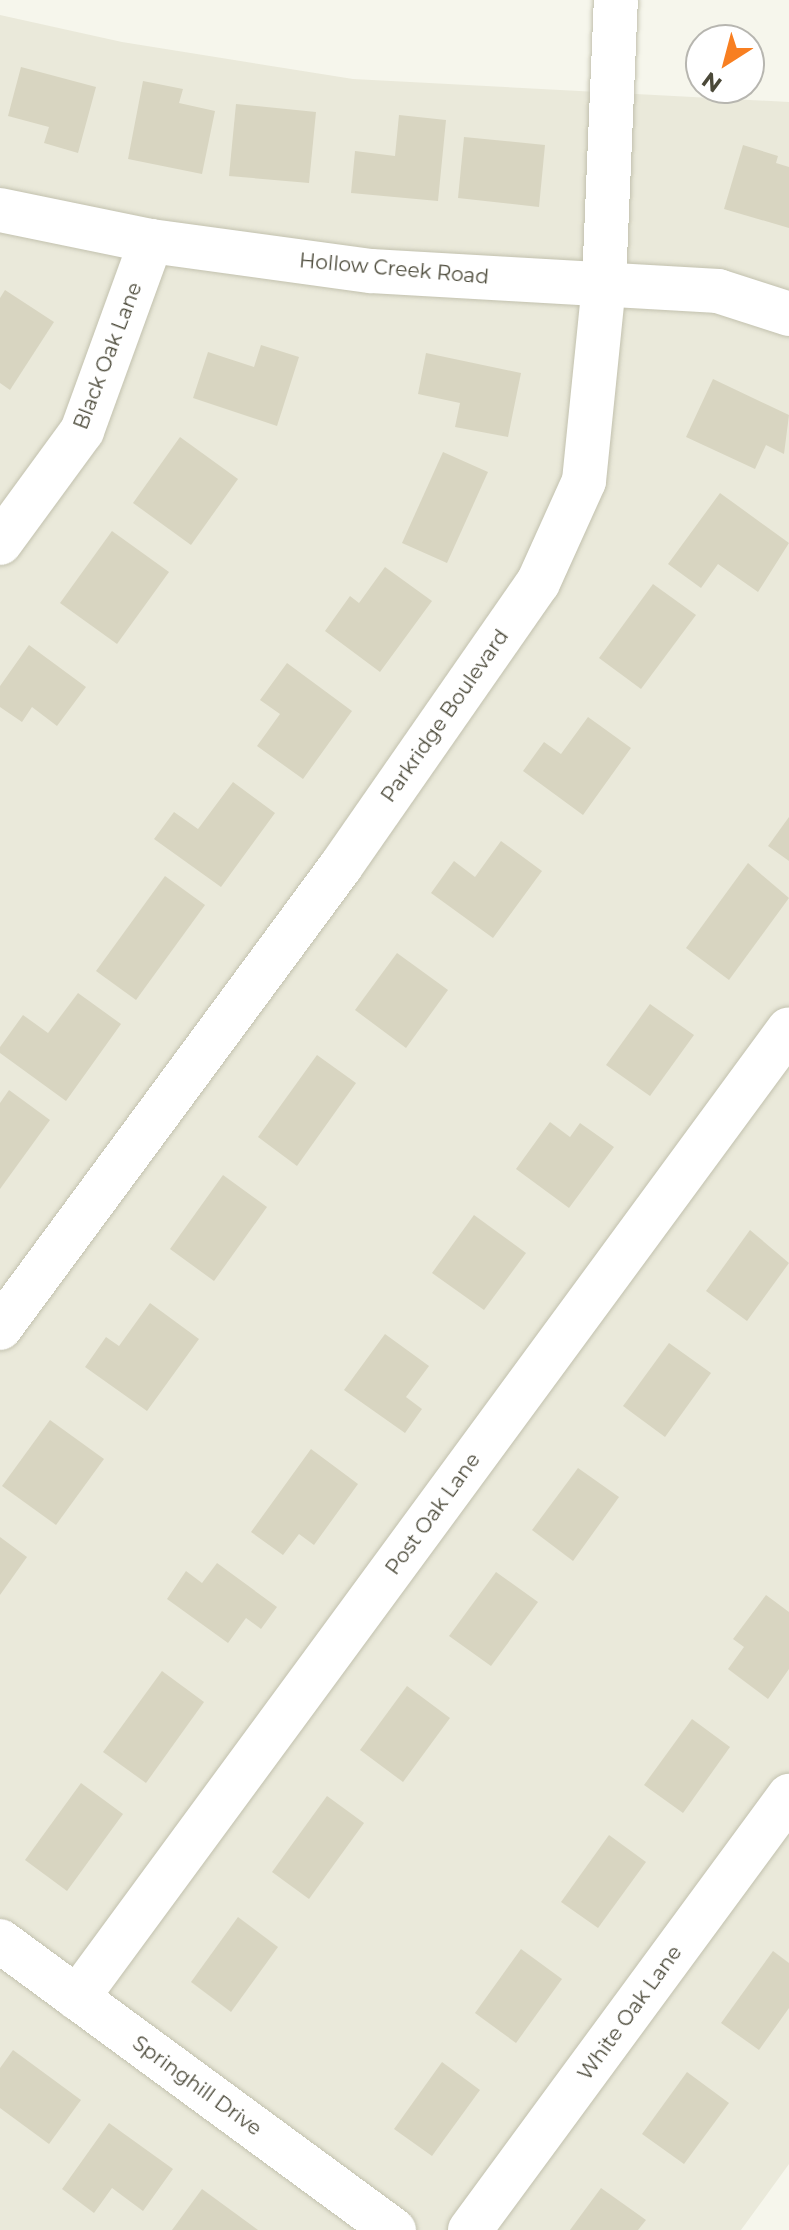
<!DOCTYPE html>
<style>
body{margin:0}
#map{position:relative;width:789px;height:2230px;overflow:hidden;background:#f6f6ec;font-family:Montserrat,sans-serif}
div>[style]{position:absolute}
.residential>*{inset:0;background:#eae9da}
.building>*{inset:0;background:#d8d5c1}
.roads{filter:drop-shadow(0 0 2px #c2c1ae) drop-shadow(0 0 2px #c2c1ae)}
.minor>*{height:44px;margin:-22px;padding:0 22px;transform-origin:22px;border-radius:22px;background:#fff}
span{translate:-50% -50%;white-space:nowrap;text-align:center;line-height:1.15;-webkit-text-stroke:8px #fff;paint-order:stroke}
.street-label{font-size:20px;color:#4b4939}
.north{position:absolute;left:685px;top:24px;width:80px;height:80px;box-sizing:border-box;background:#fff;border:2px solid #b7b6b0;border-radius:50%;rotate:216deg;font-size:22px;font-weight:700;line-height:32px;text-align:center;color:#4b4939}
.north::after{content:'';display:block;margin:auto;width:28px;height:36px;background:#f87f21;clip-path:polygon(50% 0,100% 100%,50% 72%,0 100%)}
</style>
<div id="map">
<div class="residential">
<div style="clip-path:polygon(0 15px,122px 42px,353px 79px,789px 102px,789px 2164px,741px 2230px,0 2230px)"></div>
</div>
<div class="building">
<div style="clip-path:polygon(21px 67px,96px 87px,78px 153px,44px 143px,49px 127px,8px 116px)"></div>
<div style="clip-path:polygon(143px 81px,183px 89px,179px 103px,215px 111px,202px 174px,128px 159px)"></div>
<div style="clip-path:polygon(236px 104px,316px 112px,309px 183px,229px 176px)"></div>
<div style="clip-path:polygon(399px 115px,446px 120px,438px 201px,351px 193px,355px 151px,395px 156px)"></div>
<div style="clip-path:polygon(464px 137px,545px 145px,539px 207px,458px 198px)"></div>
<div style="clip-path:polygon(743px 145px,778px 156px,776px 163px,789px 167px,789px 228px,724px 209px)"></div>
<div style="clip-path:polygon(5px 290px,54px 322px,10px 390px,0 383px,0 298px)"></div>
<div style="clip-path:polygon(261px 345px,299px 357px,277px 426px,193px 398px,208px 352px,254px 367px)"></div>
<div style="clip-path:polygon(426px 353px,521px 373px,508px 437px,455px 427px,460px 403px,418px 394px)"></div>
<div style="clip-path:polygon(713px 379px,789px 415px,784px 454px,766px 445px,755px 469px,686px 437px)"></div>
<div style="clip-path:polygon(180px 437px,238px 479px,191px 545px,133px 503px)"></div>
<div style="clip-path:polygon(443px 452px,488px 472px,447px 563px,402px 543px)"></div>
<div style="clip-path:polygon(720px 493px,789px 543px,758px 592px,718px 564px,701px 588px,668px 564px)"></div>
<div style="clip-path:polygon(112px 531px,169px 572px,117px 644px,60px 603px)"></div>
<div style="clip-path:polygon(385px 567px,432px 601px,380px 672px,325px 631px,350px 596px,359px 603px)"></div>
<div style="clip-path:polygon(653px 584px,696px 615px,641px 689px,599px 658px)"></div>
<div style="clip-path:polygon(29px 645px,86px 687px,57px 726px,32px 707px,22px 722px,0 707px,0 686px)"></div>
<div style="clip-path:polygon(287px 663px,352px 711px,303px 779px,257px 746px,280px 714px,260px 700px)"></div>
<div style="clip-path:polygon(588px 717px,631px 748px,583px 815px,523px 771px,544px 742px,561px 754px)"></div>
<div style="clip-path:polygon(233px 782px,275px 813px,221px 887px,154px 839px,174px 812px,198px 829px)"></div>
<div style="clip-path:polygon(789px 817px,789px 861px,768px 846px)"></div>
<div style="clip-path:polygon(501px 841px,542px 871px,493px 938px,431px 893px,454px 861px,475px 877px)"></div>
<div style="clip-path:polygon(748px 863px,789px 898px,729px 980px,686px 948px)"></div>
<div style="clip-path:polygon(165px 876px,205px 905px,136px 1000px,96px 971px)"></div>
<div style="clip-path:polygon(397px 953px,448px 990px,406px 1048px,355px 1010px)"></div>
<div style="clip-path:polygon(78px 993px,121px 1024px,66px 1101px,0 1053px,0 1047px,23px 1015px,48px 1033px)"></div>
<div style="clip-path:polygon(650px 1004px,694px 1035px,650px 1096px,606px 1065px)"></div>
<div style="clip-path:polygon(317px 1055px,356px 1083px,297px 1166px,258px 1137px)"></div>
<div style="clip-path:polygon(9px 1090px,50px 1120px,0 1189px,0 1103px)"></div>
<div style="clip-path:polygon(550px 1122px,570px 1137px,580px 1123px,614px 1147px,569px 1208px,516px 1169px)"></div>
<div style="clip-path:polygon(223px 1175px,267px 1207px,214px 1281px,170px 1249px)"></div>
<div style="clip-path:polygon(474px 1215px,526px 1253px,484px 1310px,432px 1273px)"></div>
<div style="clip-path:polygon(750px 1230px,789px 1263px,747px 1321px,706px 1291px)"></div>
<div style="clip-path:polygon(150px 1303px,199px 1339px,147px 1411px,85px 1367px,106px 1337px,119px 1346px)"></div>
<div style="clip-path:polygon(385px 1334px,429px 1366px,406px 1397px,422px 1409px,405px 1433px,344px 1390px)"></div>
<div style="clip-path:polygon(669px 1343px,711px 1373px,665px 1437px,623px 1406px)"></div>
<div style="clip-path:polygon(50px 1420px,104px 1459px,56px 1525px,2px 1486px)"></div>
<div style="clip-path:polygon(311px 1449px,358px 1484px,314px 1545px,299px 1534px,283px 1555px,251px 1532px)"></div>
<div style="clip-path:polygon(578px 1468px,619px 1497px,573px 1561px,532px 1530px)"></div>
<div style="clip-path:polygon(0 1537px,27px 1557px,0 1595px)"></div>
<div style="clip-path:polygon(217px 1563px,277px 1607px,261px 1629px,246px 1618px,228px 1643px,167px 1599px,186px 1571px,202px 1583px)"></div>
<div style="clip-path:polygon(496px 1572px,538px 1602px,491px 1666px,449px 1636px)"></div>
<div style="clip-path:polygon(766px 1595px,789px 1612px,789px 1669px,768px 1699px,728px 1669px,744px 1647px,733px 1639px)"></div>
<div style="clip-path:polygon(162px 1671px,204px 1702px,146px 1783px,103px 1752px)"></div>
<div style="clip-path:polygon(407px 1686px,450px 1718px,403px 1782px,360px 1750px)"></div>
<div style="clip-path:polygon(692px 1719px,730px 1747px,683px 1813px,644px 1785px)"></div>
<div style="clip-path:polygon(81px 1783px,123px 1814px,67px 1891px,25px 1860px)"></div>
<div style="clip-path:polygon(327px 1796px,364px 1823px,309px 1899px,272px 1872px)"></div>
<div style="clip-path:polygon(609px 1835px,646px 1862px,598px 1928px,561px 1902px)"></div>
<div style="clip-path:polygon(238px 1917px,278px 1947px,231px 2012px,191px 1982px)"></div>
<div style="clip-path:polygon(521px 1949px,562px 1979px,516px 2043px,475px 2013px)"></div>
<div style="clip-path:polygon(773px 1951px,789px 1963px,789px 2008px,759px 2050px,721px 2023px)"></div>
<div style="clip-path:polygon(13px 2050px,81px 2100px,49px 2144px,0 2108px,0 2068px)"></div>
<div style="clip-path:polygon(442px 2062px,480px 2090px,432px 2156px,394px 2129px)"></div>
<div style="clip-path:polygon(687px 2072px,729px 2103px,684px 2164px,642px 2134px)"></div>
<div style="clip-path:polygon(109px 2123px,173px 2169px,143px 2211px,112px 2188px,94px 2213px,62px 2189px)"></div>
<div style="clip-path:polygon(601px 2188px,646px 2220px,638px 2230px,570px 2230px)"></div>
<div style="clip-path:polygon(202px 2189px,258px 2230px,172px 2230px)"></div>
</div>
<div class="roads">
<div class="minor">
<div style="left:0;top:210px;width:154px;rotate:11.6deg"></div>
<div style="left:151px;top:241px;width:222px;rotate:7.8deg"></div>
<div style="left:371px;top:271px;width:348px;rotate:3.3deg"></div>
<div style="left:718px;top:291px;width:75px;rotate:17.9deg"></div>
<div style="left:0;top:543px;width:139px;rotate:-53.8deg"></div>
<div style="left:82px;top:431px;width:202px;rotate:-70deg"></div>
<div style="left:0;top:1328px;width:574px;rotate:-53.57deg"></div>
<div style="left:341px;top:866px;width:345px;rotate:-55.2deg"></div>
<div style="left:538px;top:583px;width:112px;rotate:-65.7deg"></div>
<div style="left:584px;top:481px;width:199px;rotate:-84.2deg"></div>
<div style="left:604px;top:283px;width:283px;rotate:-87.6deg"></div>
<div style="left:0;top:1941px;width:489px;rotate:36.3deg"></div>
<div style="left:77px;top:1998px;width:1202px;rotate:-53.69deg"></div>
<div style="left:470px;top:2230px;width:539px;rotate:-53.68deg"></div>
</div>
</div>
<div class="street-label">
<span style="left:394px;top:269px;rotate:5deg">Hollow Creek Road</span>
<span style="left:108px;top:356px;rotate:-69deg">Black Oak Lane</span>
<span style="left:445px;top:716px;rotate:-55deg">Parkridge Boulevard</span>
<span style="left:433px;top:1514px;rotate:-54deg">Post Oak Lane</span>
<span style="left:630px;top:2013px;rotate:-54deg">White Oak Lane</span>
<span style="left:197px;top:2086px;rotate:36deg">Springhill Drive</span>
</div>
<div class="north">N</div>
</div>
